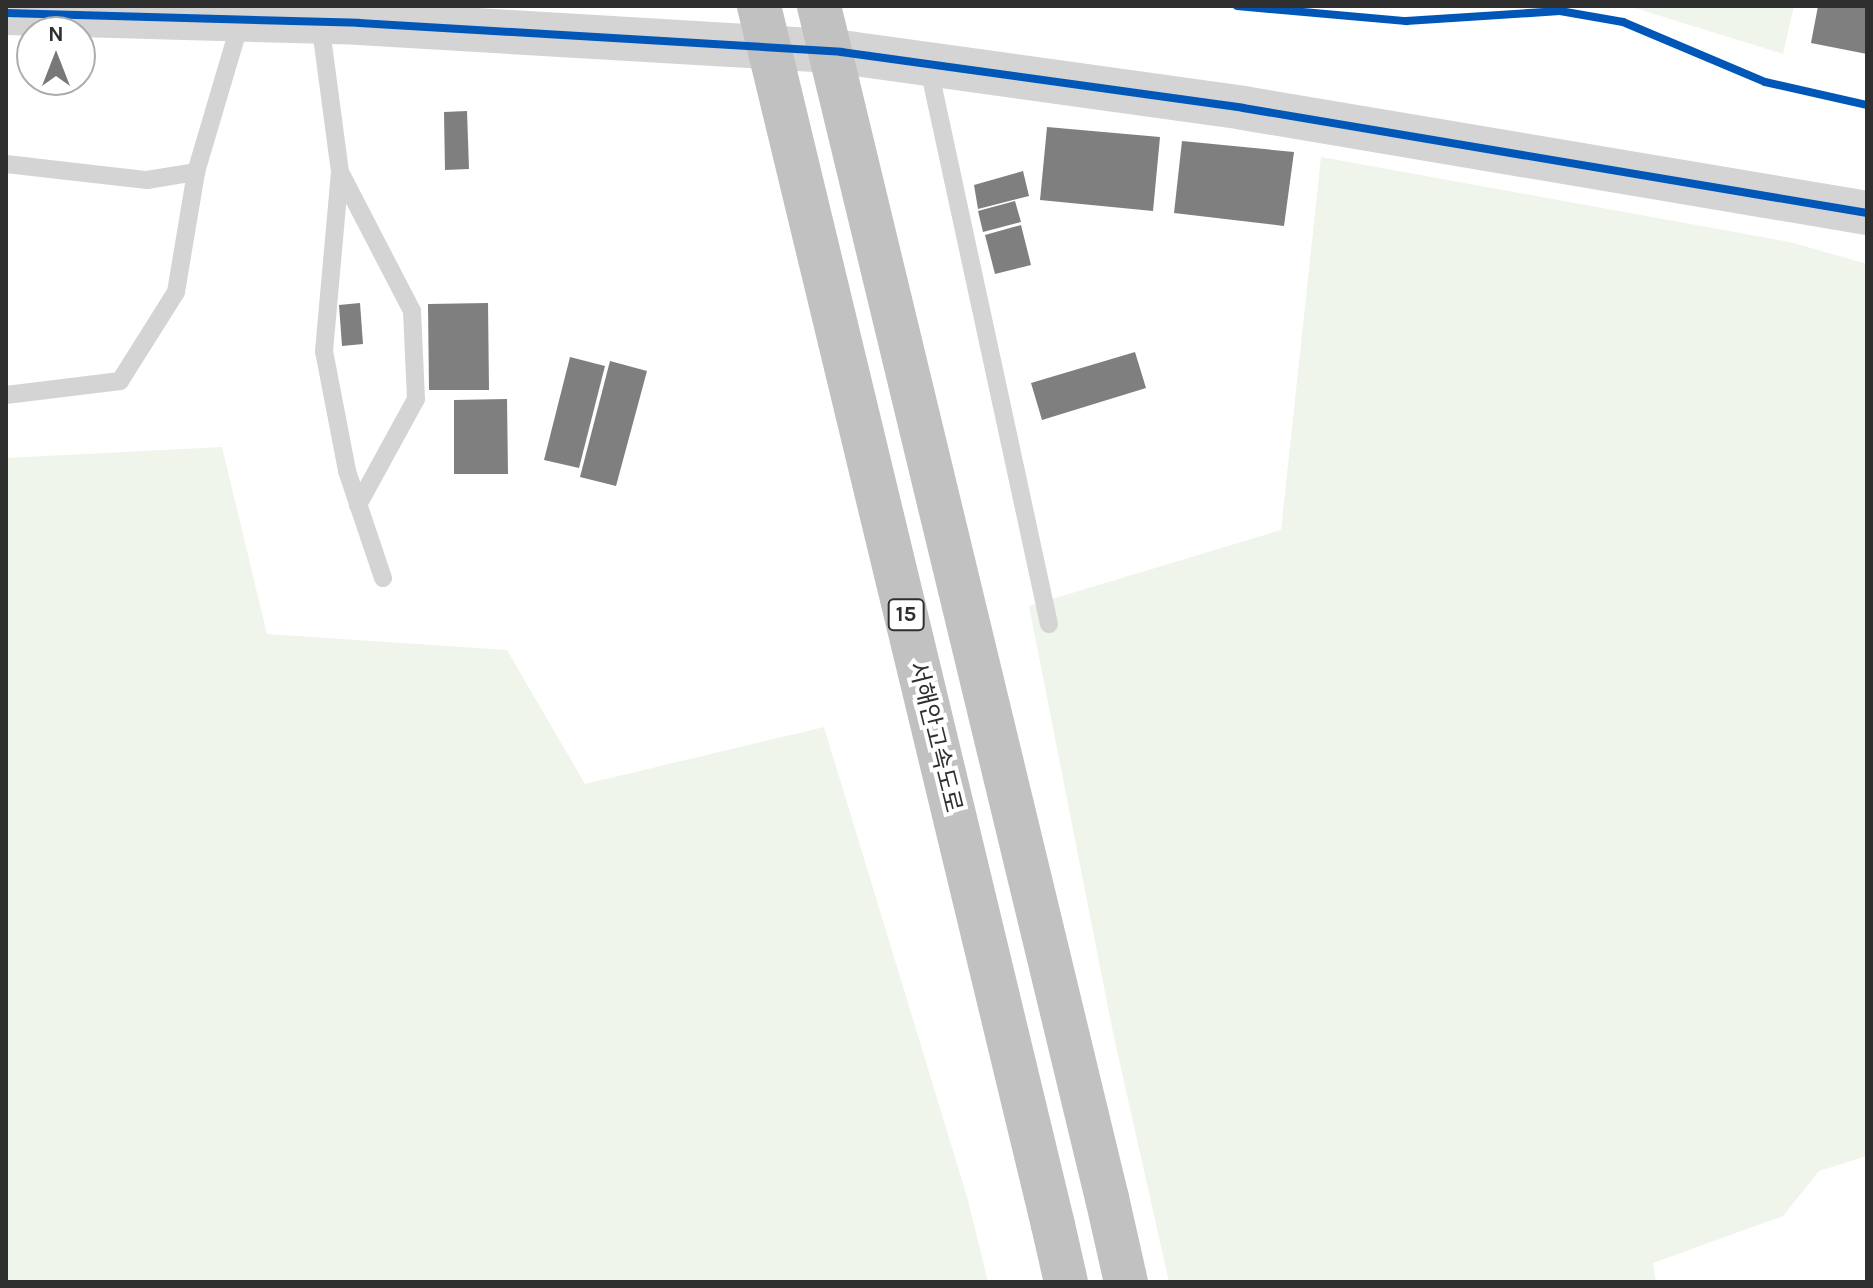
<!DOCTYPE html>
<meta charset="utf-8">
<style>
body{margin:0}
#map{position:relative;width:1873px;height:1288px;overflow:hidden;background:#fff;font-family:Karla,"Noto Sans KR",sans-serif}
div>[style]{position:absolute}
.green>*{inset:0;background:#f0f5ec}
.building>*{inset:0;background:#7f7f7f}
.service>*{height:18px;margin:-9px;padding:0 9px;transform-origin:9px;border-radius:9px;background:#d4d4d4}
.tertiary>*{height:44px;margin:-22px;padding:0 22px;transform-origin:22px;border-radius:22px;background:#d4d4d4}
.motorway>*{height:44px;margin:-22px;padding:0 22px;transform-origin:22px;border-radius:22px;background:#c1c1c1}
.motorway-bridge>*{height:44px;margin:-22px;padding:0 22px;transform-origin:22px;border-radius:22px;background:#c1c1c1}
.cycleway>*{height:8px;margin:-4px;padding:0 4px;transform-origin:4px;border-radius:4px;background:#0057b8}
span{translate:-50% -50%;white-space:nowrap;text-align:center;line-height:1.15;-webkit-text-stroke:8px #fff;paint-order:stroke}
.shield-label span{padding:2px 6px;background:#fff;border:2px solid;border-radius:6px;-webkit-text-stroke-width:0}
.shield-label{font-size:22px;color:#2f2f2f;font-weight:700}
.street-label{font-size:24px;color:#2f2f2f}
.frame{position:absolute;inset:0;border:8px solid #2f2f2f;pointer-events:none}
.north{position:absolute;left:16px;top:16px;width:80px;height:80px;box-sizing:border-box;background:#fff;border:2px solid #acacac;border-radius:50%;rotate:0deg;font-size:22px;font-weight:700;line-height:32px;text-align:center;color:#2f2f2f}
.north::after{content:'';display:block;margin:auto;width:28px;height:36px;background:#787878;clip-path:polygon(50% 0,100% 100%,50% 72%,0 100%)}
</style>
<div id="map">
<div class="green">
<div style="clip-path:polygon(1628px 6px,1794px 6px,1783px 54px)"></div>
<div style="clip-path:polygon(1321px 157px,1790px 242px,1867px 264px,1867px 1156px,1819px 1171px,1783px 1216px,1653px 1263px,1656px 1282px,1169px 1282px,1113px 1033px,1029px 606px,1281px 530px)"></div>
<div style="clip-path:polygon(222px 447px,267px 634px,507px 650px,585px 784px,824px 727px,968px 1200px,988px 1282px,6px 1282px,6px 458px)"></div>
</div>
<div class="building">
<div style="clip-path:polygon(1818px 6px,1867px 6px,1867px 54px,1811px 43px)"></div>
<div style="clip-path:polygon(467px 111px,469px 169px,445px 170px,444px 112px)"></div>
<div style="clip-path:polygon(1047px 127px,1160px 137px,1153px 211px,1040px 200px)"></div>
<div style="clip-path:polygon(1182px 141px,1294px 152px,1284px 226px,1174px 213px)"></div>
<div style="clip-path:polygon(1023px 171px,1029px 196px,978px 209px,974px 185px)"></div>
<div style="clip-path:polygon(1015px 201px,1021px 222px,983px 232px,978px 211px)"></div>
<div style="clip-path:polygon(1021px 225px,1031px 265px,995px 274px,985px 235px)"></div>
<div style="clip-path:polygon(360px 303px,363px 344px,342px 346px,339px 305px)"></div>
<div style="clip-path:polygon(488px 303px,489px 390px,429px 390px,428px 304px)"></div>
<div style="clip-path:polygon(1135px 352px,1146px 388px,1042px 420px,1031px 383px)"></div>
<div style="clip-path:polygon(570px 357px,605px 366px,579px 468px,544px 460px)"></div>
<div style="clip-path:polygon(610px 361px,647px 371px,616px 486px,580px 477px)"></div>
<div style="clip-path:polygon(507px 399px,508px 474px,454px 474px,454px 400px)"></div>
</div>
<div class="service">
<div style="left:320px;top:22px;width:151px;rotate:82.4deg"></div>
<div style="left:340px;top:172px;width:180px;rotate:95.1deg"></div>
<div style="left:324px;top:351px;width:122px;rotate:79.1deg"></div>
<div style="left:347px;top:471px;width:113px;rotate:71.4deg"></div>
<div style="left:928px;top:64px;width:573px;rotate:77.81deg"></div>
<div style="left:6px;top:164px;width:142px;rotate:6.5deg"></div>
<div style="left:147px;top:180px;width:50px;rotate:-9.3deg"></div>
<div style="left:341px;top:174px;width:154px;rotate:62.6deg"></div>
<div style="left:412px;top:311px;width:88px;rotate:87.4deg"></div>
<div style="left:416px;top:399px;width:121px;rotate:118.7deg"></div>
<div style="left:6px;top:395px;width:115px;rotate:-7deg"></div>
<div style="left:120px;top:381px;width:105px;rotate:-57.8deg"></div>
<div style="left:176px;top:292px;width:122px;rotate:-80.5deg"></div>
<div style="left:196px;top:172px;width:159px;rotate:-73.5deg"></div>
</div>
<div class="tertiary">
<div style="left:6px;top:13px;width:353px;rotate:1.6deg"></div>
<div style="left:359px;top:23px;width:483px;rotate:3.4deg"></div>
<div style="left:841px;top:52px;width:406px;rotate:7.9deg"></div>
<div style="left:1243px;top:108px;width:633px;rotate:9.55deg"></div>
</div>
<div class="motorway">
<div style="left:1107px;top:1198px;width:86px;rotate:77.3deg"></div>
<div style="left:1053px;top:1225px;width:58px;rotate:77.2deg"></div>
</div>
<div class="motorway-bridge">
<div style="left:759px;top:6px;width:1254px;rotate:76.44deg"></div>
<div style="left:819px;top:6px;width:1226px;rotate:76.42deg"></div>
</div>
<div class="cycleway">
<div style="left:1237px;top:6px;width:170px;rotate:5.1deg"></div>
<div style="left:1406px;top:21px;width:154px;rotate:-3.7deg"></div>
<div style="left:1560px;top:11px;width:64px;rotate:9.9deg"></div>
<div style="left:1623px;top:22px;width:154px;rotate:22.9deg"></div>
<div style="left:1765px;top:82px;width:105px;rotate:12.7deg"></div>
<div style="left:6px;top:13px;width:353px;rotate:1.6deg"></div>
<div style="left:359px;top:23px;width:483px;rotate:3.4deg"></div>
<div style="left:841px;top:52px;width:406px;rotate:7.9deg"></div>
<div style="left:1243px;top:108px;width:633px;rotate:9.55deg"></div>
</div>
<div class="shield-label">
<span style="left:906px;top:615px">15</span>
</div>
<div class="street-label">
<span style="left:935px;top:737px;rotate:76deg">서해안고속도로</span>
</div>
<div class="frame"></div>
<div class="north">N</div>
</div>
